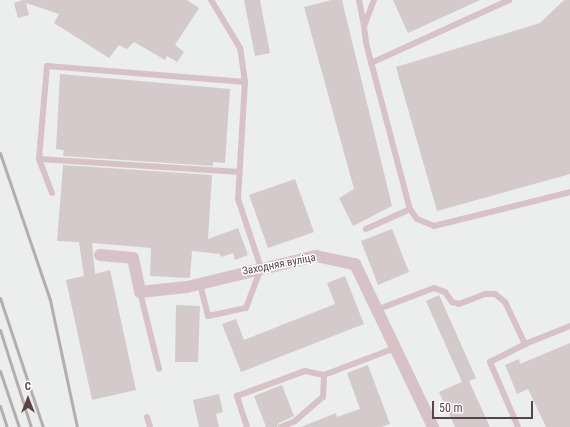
<!DOCTYPE html>
<meta charset="utf-8">
<style>
body{margin:0}
#map{position:relative;width:570px;height:427px;overflow:hidden;background:#ebeeec;font-family:"Roboto Condensed",sans-serif}
div>[style]{position:absolute}
.building>*{inset:0;background:#d4cacb}
.lane>*{height:6px;margin:-3px;padding:0 3px;transform-origin:3px;border-radius:3px;background:#d7c3c7}
.street>*{height:12px;margin:-6px;padding:0 6px;transform-origin:6px;border-radius:6px;background:#d7c3c7}
.rail>*{height:3px;margin:-1.5px;padding:0 1.5px;transform-origin:1.5px;border-radius:1.5px;background:#b6adad}
span{translate:-50% -50%;white-space:nowrap;text-align:center;line-height:1.15;-webkit-text-stroke:3px #fff;paint-order:stroke}
.street-label{font-size:11px;color:#594347}
.north{position:absolute;left:8px;top:379px;width:40px;height:40px;-webkit-text-stroke:3px #fff;paint-order:stroke;rotate:0deg;font-size:11px;font-weight:700;line-height:16px;text-align:center;color:#594347}
.north::after{content:'';display:block;margin:auto;width:14px;height:18px;background:#594347;clip-path:polygon(50% 0,100% 100%,50% 72%,0 100%)}
.scale{position:absolute;left:432px;top:401px;width:101px;height:18px;box-sizing:border-box;border:2px solid #594347;border-top:0;padding-left:5px;font-size:12px;line-height:14px;white-space:nowrap;color:#594347;-webkit-text-stroke:3px #fff;paint-order:stroke}
</style>
<div id="map">
<div class="building">
<div style="clip-path:polygon(23px 0,187px 0,199px 8px,175px 45px,184px 52px,177px 62px,167px 56px,165px 60px,134px 42px,127px 49px,119px 45px,109px 58px,54px 23px,59px 14px,26px 3px,29px 15px,18px 18px,14px 3px)"></div>
<div style="clip-path:polygon(244px 0,260px 0,270px 53px,255px 56px)"></div>
<div style="clip-path:polygon(331px 0,342px 0,392px 206px,353px 226px,339px 198px,354px 189px,304px 7px)"></div>
<div style="clip-path:polygon(393px 0,480px 0,408px 33px)"></div>
<div style="clip-path:polygon(564px 0,570px 0,570px 174px,437px 211px,396px 67px,540px 23px)"></div>
<div style="clip-path:polygon(60px 74px,230px 89px,225px 163px,213px 162px,213px 166px,63px 156px,64px 150px,56px 149px)"></div>
<div style="clip-path:polygon(63px 165px,212px 175px,208px 239px,238px 228px,248px 255px,235px 260px,233px 253px,221px 257px,220px 254px,192px 251px,190px 278px,150px 276px,151px 248px,92px 243px,95px 274px,110px 270px,136px 390px,92px 400px,66px 280px,84px 276px,79px 242px,57px 241px)"></div>
<div style="clip-path:polygon(295px 179px,314px 232px,268px 248px,249px 195px)"></div>
<div style="clip-path:polygon(392px 229px,409px 272px,378px 285px,361px 241px)"></div>
<div style="clip-path:polygon(345px 276px,364px 324px,241px 372px,222px 324px,236px 319px,244px 340px,335px 304px,327px 283px)"></div>
<div style="clip-path:polygon(439px 295px,476px 378px,469px 381px,490px 427px,455px 427px,439px 392px,462px 382px,426px 301px)"></div>
<div style="clip-path:polygon(176px 305px,200px 306px,198px 362px,175px 362px)"></div>
<div style="clip-path:polygon(570px 343px,570px 427px,546px 427px,528px 389px,517px 394px,505px 365px,519px 359px,520px 364px)"></div>
<div style="clip-path:polygon(368px 365px,390px 424px,381px 427px,301px 427px,336px 413px,337px 417px,360px 409px,347px 373px)"></div>
<div style="clip-path:polygon(282px 385px,294px 416px,279px 423px,277px 427px,266px 427px,254px 396px)"></div>
<div style="clip-path:polygon(219px 394px,223px 412px,216px 414px,219px 427px,199px 427px,193px 400px)"></div>
</div>
<div class="lane">
<div style="left:359px;top:0;width:25px;rotate:79deg"></div>
<div style="left:374px;top:0;width:28px;rotate:111deg"></div>
<div style="left:364px;top:26px;width:17px;rotate:83deg"></div>
<div style="left:366px;top:43px;width:172px;rotate:75.2deg"></div>
<div style="left:410px;top:209px;width:12px;rotate:55deg"></div>
<div style="left:417px;top:219px;width:18px;rotate:22deg"></div>
<div style="left:434px;top:226px;width:140px;rotate:-14deg"></div>
<div style="left:371px;top:63px;width:152px;rotate:-24.5deg"></div>
<div style="left:39px;top:159px;width:201px;rotate:3.7deg"></div>
<div style="left:52px;top:193px;width:36px;rotate:-111deg"></div>
<div style="left:39px;top:159px;width:93px;rotate:-85.1deg"></div>
<div style="left:47px;top:66px;width:199px;rotate:4.6deg"></div>
<div style="left:366px;top:229px;width:48px;rotate:-24.4deg"></div>
<div style="left:200px;top:284px;width:33px;rotate:76deg"></div>
<div style="left:208px;top:316px;width:39px;rotate:-12deg"></div>
<div style="left:246px;top:308px;width:43px;rotate:-69.4deg"></div>
<div style="left:261px;top:268px;width:73px;rotate:-108.4deg"></div>
<div style="left:238px;top:199px;width:117px;rotate:-86.6deg"></div>
<div style="left:245px;top:82px;width:34px;rotate:-98deg"></div>
<div style="left:240px;top:48px;width:56px;rotate:-121.1deg"></div>
<div style="left:140px;top:292px;width:79px;rotate:76.1deg"></div>
<div style="left:376px;top:310px;width:62px;rotate:-20.8deg"></div>
<div style="left:434px;top:288px;width:12px;rotate:20deg"></div>
<div style="left:445px;top:292px;width:12px;rotate:55deg"></div>
<div style="left:452px;top:302px;width:7px;rotate:16deg"></div>
<div style="left:459px;top:304px;width:28px;rotate:-21deg"></div>
<div style="left:485px;top:294px;width:10px"></div>
<div style="left:495px;top:294px;width:13px;rotate:39deg"></div>
<div style="left:505px;top:302px;width:47px;rotate:64.5deg"></div>
<div style="left:525px;top:344px;width:48px;rotate:-21.8deg"></div>
<div style="left:147px;top:417px;width:10px;rotate:73deg"></div>
<div style="left:247px;top:427px;width:33px;rotate:-108deg"></div>
<div style="left:237px;top:396px;width:72px;rotate:-20.2deg"></div>
<div style="left:305px;top:371px;width:19px;rotate:12deg"></div>
<div style="left:324px;top:375px;width:76px;rotate:-20.8deg"></div>
<div style="left:281px;top:427px;width:15px;rotate:-23deg"></div>
<div style="left:295px;top:421px;width:37px;rotate:-41deg"></div>
<div style="left:323px;top:397px;width:22px;rotate:-87deg"></div>
<div style="left:518px;top:427px;width:71px;rotate:-113.3deg"></div>
<div style="left:490px;top:362px;width:39px;rotate:-27deg"></div>
</div>
<div class="street">
<div style="left:100px;top:255px;width:33px;rotate:5deg"></div>
<div style="left:133px;top:258px;width:35px;rotate:78deg"></div>
<div style="left:140px;top:292px;width:47px;rotate:-6.1deg"></div>
<div style="left:187px;top:287px;width:133px;rotate:-13.5deg"></div>
<div style="left:316px;top:256px;width:40px;rotate:12deg"></div>
<div style="left:355px;top:264px;width:181px;rotate:64.4deg"></div>
</div>
<div class="rail">
<div style="left:0;top:153px;width:155px;rotate:71.2deg"></div>
<div style="left:50px;top:300px;width:130px;rotate:78deg"></div>
<div style="left:0;top:298px;width:136px;rotate:71.6deg"></div>
<div style="left:0;top:330px;width:102px;rotate:72.3deg"></div>
<div style="left:0;top:371px;width:59px;rotate:71.3deg"></div>
<div style="left:0;top:406px;width:22px;rotate:72deg"></div>
</div>
<div class="street-label">
<span style="left:279px;top:265px;rotate:-11deg">Заходняя вуліца</span>
</div>
<div class="north">С</div>
<div class="scale">50 m</div>
</div>
